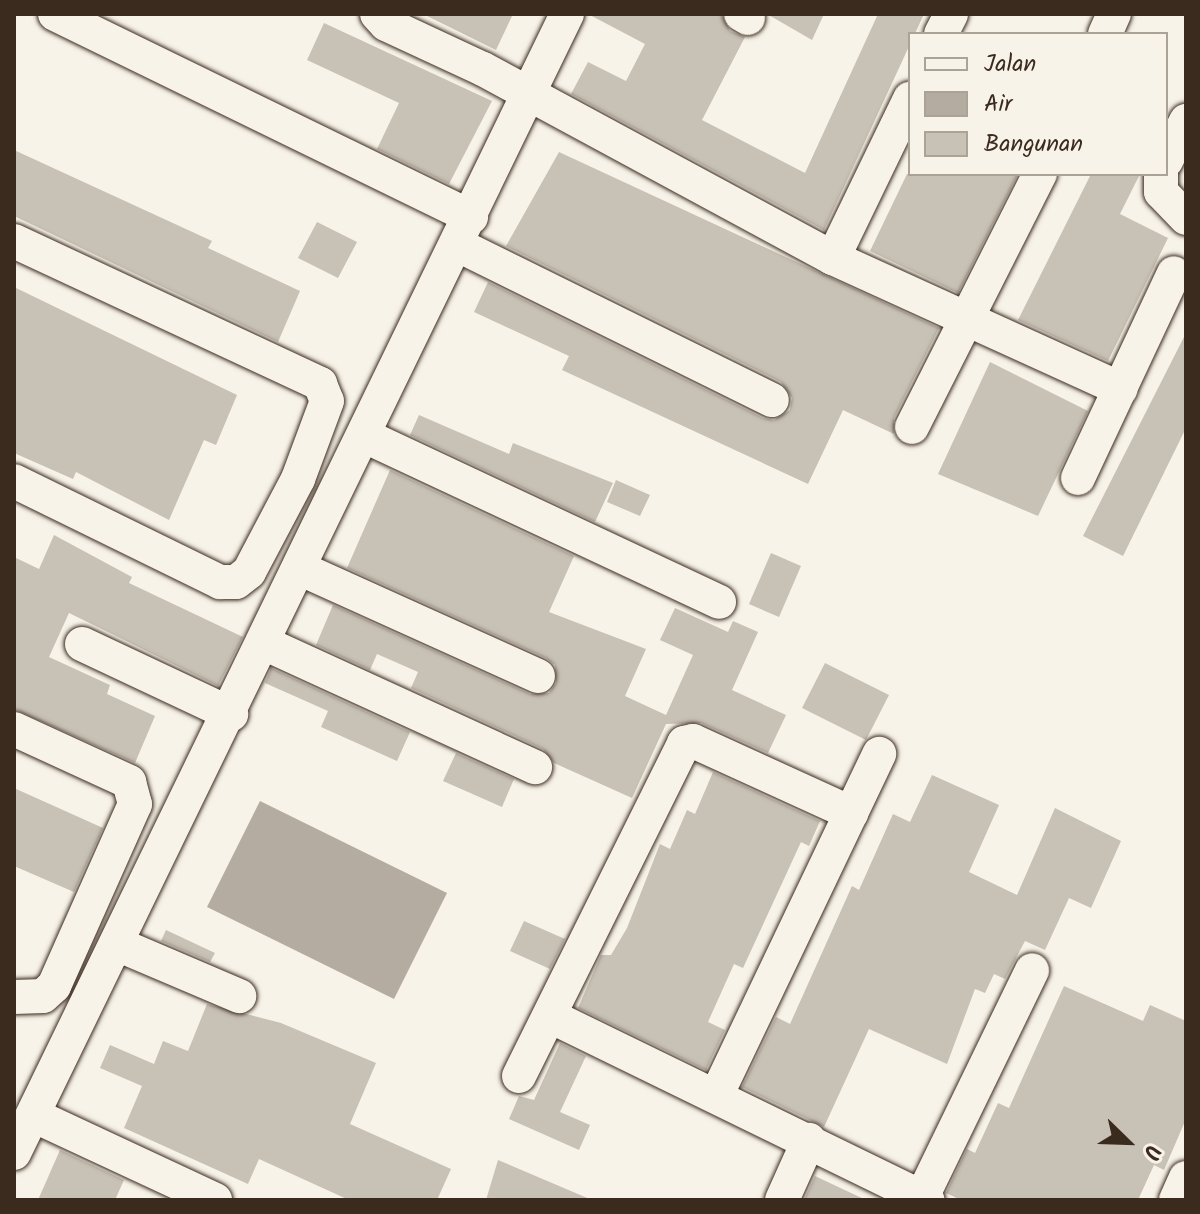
<!DOCTYPE html>
<style>
body{margin:0}
#map{position:relative;width:1200px;height:1214px;overflow:hidden;background:#f7f3e8;font-family:Kalam,sans-serif}
div>[style]{position:absolute}
.water>*{inset:0;background:#b4aca0}
.building>*{inset:0;background:#c8c1b6}
.roads{filter:drop-shadow(0 0 2px #3b2a1e) drop-shadow(0 0 2px #3b2a1e)}
.minor>*{height:34px;margin:-17px;padding:0 17px;transform-origin:17px;border-radius:17px;background:#f7f3e8}
span{translate:-50% -50%;white-space:nowrap;text-align:center;line-height:1.15;-webkit-text-stroke:8px #f7f3e8;paint-order:stroke}
.frame{position:absolute;inset:0;border:16px solid #3b2a1e;pointer-events:none}
.legend{position:absolute;left:908px;top:32px;width:260px;height:144px;box-sizing:border-box;background:#f7f3e8;border:2px solid #aca397;margin:0;padding:10px 14px;list-style:none;font-size:24px;color:#3b2a1e}
.legend li{display:flex;align-items:center;gap:16px;height:40px}
.legend b{width:40px;border:2px solid #aca397}
.north{position:absolute;left:1088px;top:1102px;width:80px;height:80px;-webkit-text-stroke:6px #f7f3e8;paint-order:stroke;rotate:113deg;font-size:22px;font-weight:700;line-height:32px;text-align:center;color:#3b2a1e}
.north::after{content:'';display:block;margin:auto;width:28px;height:36px;background:#3b2a1e;clip-path:polygon(50% 0,100% 100%,50% 72%,0 100%)}
</style>
<div id="map">
<div class="water">
<div style="clip-path:polygon(260px 801px,447px 893px,394px 999px,207px 907px)"></div>
</div>
<div class="building">
<div style="clip-path:polygon(423px 14px,513px 14px,496px 50px)"></div>
<div style="clip-path:polygon(588px 14px,721px 14px,730px 31px,745px 37px,702px 120px,805px 173px,878px 14px,924px 14px,824px 230px,571px 94px,588px 62px,626px 81px,645px 44px)"></div>
<div style="clip-path:polygon(767px 14px,824px 14px,812px 40px)"></div>
<div style="clip-path:polygon(324px 23px,492px 101px,449px 184px,377px 149px,399px 103px,307px 60px)"></div>
<div style="clip-path:polygon(14px 150px,212px 241px,208px 248px,300px 291px,278px 342px,14px 216px)"></div>
<div style="clip-path:polygon(559px 152px,939px 328px,894px 418px,894px 434px,843px 410px,808px 484px,562px 370px,569px 356px,474px 312px,488px 282px,763px 418px,774px 420px,790px 410px,792px 398px,781px 382px,506px 246px)"></div>
<div style="clip-path:polygon(907px 174px,1018px 174px,958px 293px,870px 251px)"></div>
<div style="clip-path:polygon(1091px 174px,1140px 174px,1120px 214px,1168px 238px,1108px 361px,1018px 320px)"></div>
<div style="clip-path:polygon(317px 222px,357px 242px,338px 278px,298px 258px)"></div>
<div style="clip-path:polygon(14px 287px,237px 395px,216px 445px,204px 440px,169px 520px,76px 472px,73px 479px,14px 453px)"></div>
<div style="clip-path:polygon(1186px 333px,1186px 428px,1123px 556px,1083px 536px)"></div>
<div style="clip-path:polygon(990px 362px,1088px 411px,1038px 516px,938px 474px)"></div>
<div style="clip-path:polygon(419px 415px,509px 454px,513px 443px,613px 483px,595px 522px,410px 435px)"></div>
<div style="clip-path:polygon(390px 470px,574px 556px,549px 612px,646px 649px,625px 696px,666px 715px,693px 655px,660px 640px,675px 608px,728px 632px,733px 621px,758px 632px,732px 690px,786px 715px,768px 753px,701px 723px,666px 724px,632px 798px,554px 763px,543px 749px,411px 688px,418px 672px,377px 654px,370px 670px,316px 645px,333px 605px,530px 694px,549px 693px,556px 683px,555px 665px,546px 658px,347px 568px)"></div>
<div style="clip-path:polygon(616px 480px,650px 495px,640px 516px,607px 502px)"></div>
<div style="clip-path:polygon(54px 535px,132px 577px,129px 583px,243px 637px,218px 686px,69px 613px,49px 657px,110px 685px,107px 694px,155px 716px,135px 763px,14px 709px,14px 557px,39px 569px)"></div>
<div style="clip-path:polygon(771px 553px,801px 566px,779px 617px,749px 604px)"></div>
<div style="clip-path:polygon(825px 663px,889px 695px,866px 740px,802px 708px)"></div>
<div style="clip-path:polygon(271px 668px,410px 732px,397px 761px,321px 727px,328px 711px,265px 683px)"></div>
<div style="clip-path:polygon(456px 753px,514px 779px,502px 807px,443px 781px)"></div>
<div style="clip-path:polygon(713px 772px,820px 821px,809px 846px,801px 842px,743px 968px,734px 964px,708px 1022px,725px 1030px,706px 1070px,578px 1008px,601px 955px,611px 955px,627px 928px,660px 844px,670px 849px,687px 810px,695px 814px)"></div>
<div style="clip-path:polygon(932px 775px,999px 805px,969px 872px,1017px 895px,1055px 808px,1121px 841px,1091px 908px,1069px 898px,1045px 950px,1025px 941px,1005px 979px,994px 974px,985px 993px,975px 989px,947px 1064px,869px 1029px,824px 1127px,742px 1087px,776px 1017px,790px 1024px,852px 886px,859px 890px,893px 814px,910px 822px)"></div>
<div style="clip-path:polygon(14px 788px,103px 828px,74px 892px,14px 866px)"></div>
<div style="clip-path:polygon(524px 921px,565px 939px,550px 969px,510px 951px)"></div>
<div style="clip-path:polygon(166px 930px,215px 953px,210px 962px,161px 941px)"></div>
<div style="clip-path:polygon(1064px 986px,1143px 1021px,1150px 1005px,1186px 1021px,1186px 1119px,1164px 1170px,1154px 1165px,1138px 1200px,961px 1200px,946px 1193px,967px 1149px,975px 1153px,998px 1103px,1009px 1108px)"></div>
<div style="clip-path:polygon(207px 1004px,281px 1023px,376px 1063px,350px 1124px,451px 1169px,437px 1200px,349px 1200px,259px 1159px,248px 1184px,124px 1128px,142px 1086px,100px 1068px,110px 1045px,154px 1064px,163px 1041px,188px 1051px)"></div>
<div style="clip-path:polygon(560px 1043px,586px 1056px,560px 1112px,590px 1125px,579px 1150px,509px 1119px,519px 1096px,534px 1100px)"></div>
<div style="clip-path:polygon(60px 1150px,124px 1180px,115px 1200px,38px 1200px)"></div>
<div style="clip-path:polygon(498px 1160px,592px 1200px,486px 1200px)"></div>
<div style="clip-path:polygon(815px 1176px,866px 1200px,804px 1200px)"></div>
</div>
<div class="roads">
<div class="minor">
<div style="left:55px;top:14px;width:463px;rotate:26deg"></div>
<div style="left:377px;top:14px;width:13px;rotate:48deg"></div>
<div style="left:386px;top:24px;width:107px;rotate:24.9deg"></div>
<div style="left:483px;top:69px;width:398px;rotate:28.4deg"></div>
<div style="left:833px;top:258px;width:316px;rotate:24.5deg"></div>
<div style="left:741px;top:14px;width:8px;rotate:30deg"></div>
<div style="left:941px;top:34px;width:22px;rotate:-63deg"></div>
<div style="left:1105px;top:34px;width:22px;rotate:-66deg"></div>
<div style="left:1166px;top:161px;width:45px;rotate:-63.4deg"></div>
<div style="left:1161px;top:174px;width:18px;rotate:90deg"></div>
<div style="left:1161px;top:192px;width:36px;rotate:46deg"></div>
<div style="left:14px;top:241px;width:338px;rotate:25deg"></div>
<div style="left:320px;top:384px;width:18px;rotate:68deg"></div>
<div style="left:327px;top:401px;width:83px;rotate:110.4deg"></div>
<div style="left:298px;top:479px;width:105px;rotate:117.8deg"></div>
<div style="left:249px;top:572px;width:16px;rotate:142deg"></div>
<div style="left:236px;top:582px;width:16px;rotate:180deg"></div>
<div style="left:220px;top:582px;width:229px;rotate:-153.9deg"></div>
<div style="left:458px;top:245px;width:350px;rotate:26.3deg"></div>
<div style="left:833px;top:258px;width:177px;rotate:-64.2deg"></div>
<div style="left:912px;top:427px;width:284px;rotate:-63.2deg"></div>
<div style="left:365px;top:436px;width:391px;rotate:25.1deg"></div>
<div style="left:1078px;top:478px;width:226px;rotate:-64.9deg"></div>
<div style="left:301px;top:569px;width:260px;rotate:24.3deg"></div>
<div style="left:82px;top:644px;width:165px;rotate:25.2deg"></div>
<div style="left:266px;top:644px;width:296px;rotate:24.6deg"></div>
<div style="left:14px;top:729px;width:127px;rotate:24.7deg"></div>
<div style="left:129px;top:782px;width:23px;rotate:75deg"></div>
<div style="left:135px;top:804px;width:199px;rotate:114deg"></div>
<div style="left:54px;top:986px;width:15px;rotate:138deg"></div>
<div style="left:43px;top:996px;width:29px;rotate:178deg"></div>
<div style="left:117px;top:944px;width:133px;rotate:23.1deg"></div>
<div style="left:550px;top:1016px;width:420px;rotate:26deg"></div>
<div style="left:519px;top:1076px;width:372px;rotate:-63.6deg"></div>
<div style="left:684px;top:743px;width:9px;rotate:-13deg"></div>
<div style="left:693px;top:741px;width:174px;rotate:24.5deg"></div>
<div style="left:717px;top:1094px;width:377px;rotate:-64.5deg"></div>
<div style="left:33px;top:1115px;width:201px;rotate:25deg"></div>
<div style="left:14px;top:1153px;width:1266px;rotate:-64.1deg"></div>
<div style="left:922px;top:1197px;width:252px;rotate:-64.1deg"></div>
<div style="left:782px;top:1200px;width:66px;rotate:-65.8deg"></div>
<div style="left:1176px;top:1200px;width:24px;rotate:-66deg"></div>
</div>
</div>
<div class="frame"></div>
<ul class="legend">
<li><b style="height:10px;background:#f7f3e8"></b>Jalan</li>
<li><b style="height:22px;background:#b4aca0"></b>Air</li>
<li><b style="height:22px;background:#c8c1b6"></b>Bangunan</li>
</ul>
<div class="north">U</div>
</div>
